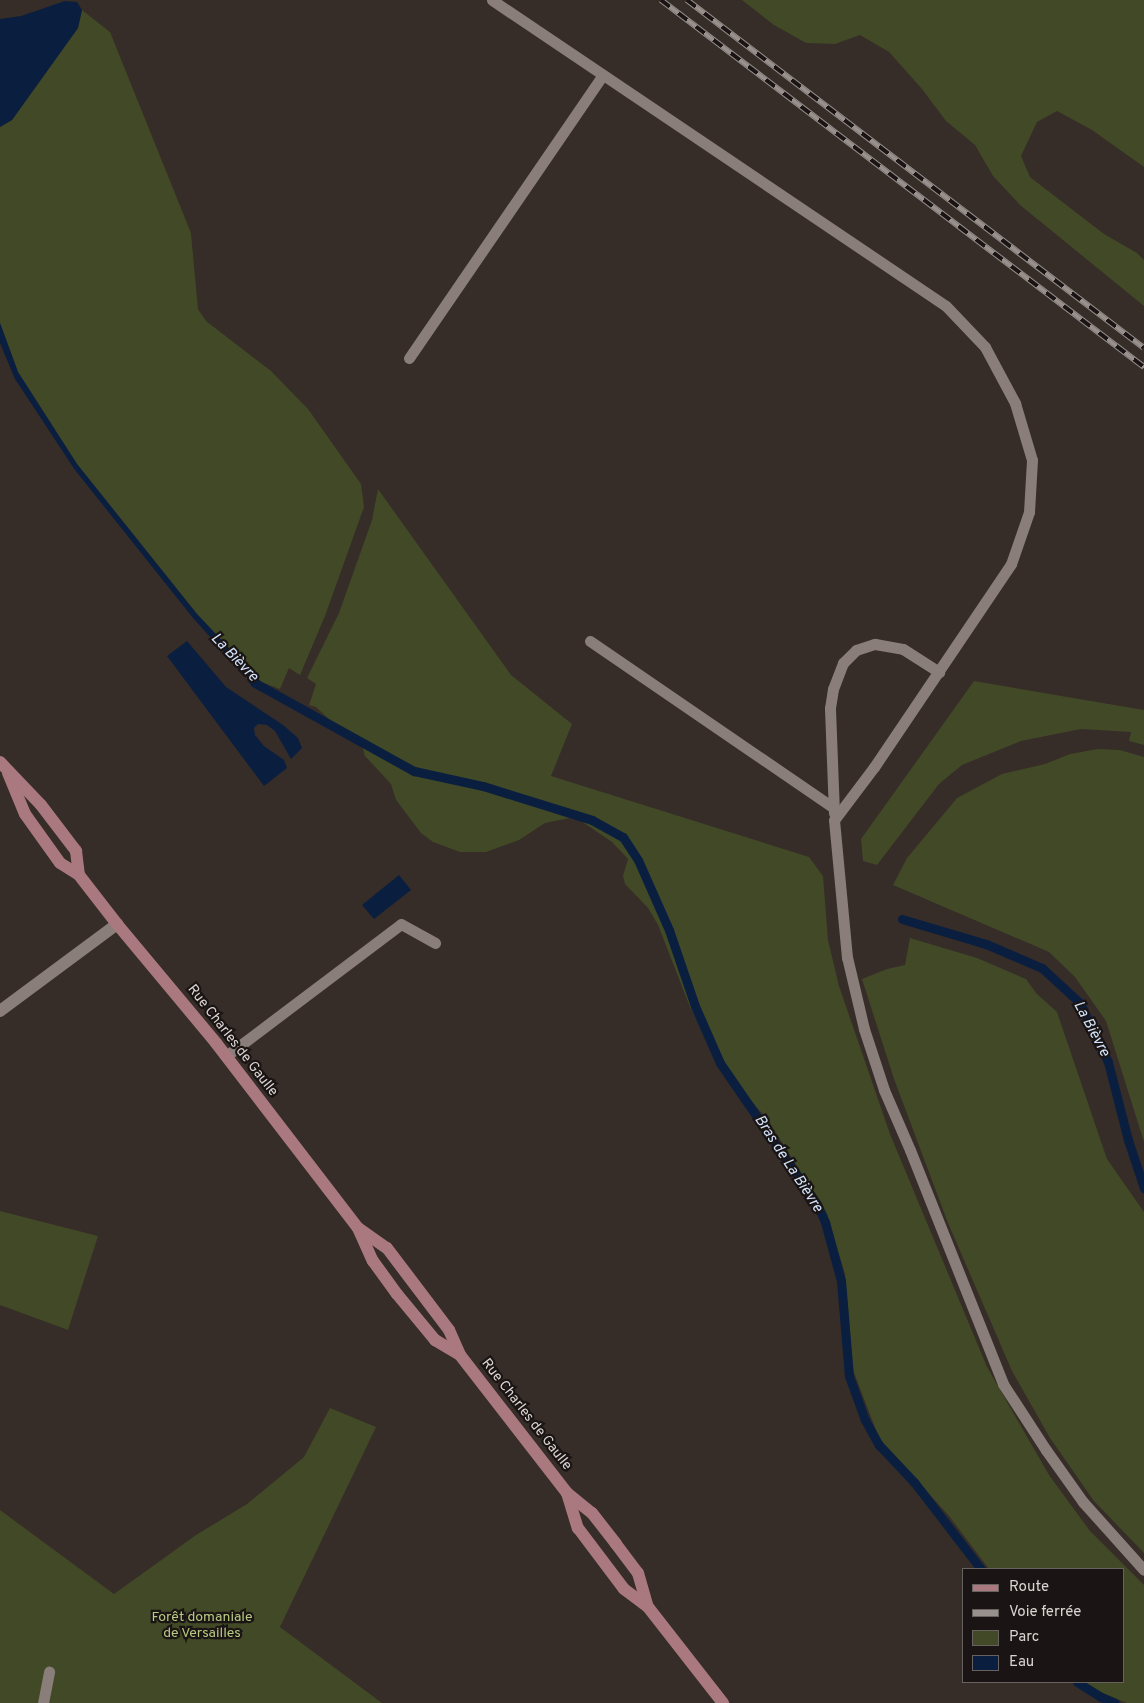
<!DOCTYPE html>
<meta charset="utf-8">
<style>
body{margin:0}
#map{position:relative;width:1144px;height:1703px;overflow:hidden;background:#362c28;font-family:Overpass,sans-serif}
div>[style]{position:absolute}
.green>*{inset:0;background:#414926}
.water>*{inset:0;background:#0a1f3f}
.stream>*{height:9px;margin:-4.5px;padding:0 4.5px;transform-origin:4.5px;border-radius:4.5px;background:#0a1f3f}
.lane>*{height:11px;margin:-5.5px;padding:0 5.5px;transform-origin:5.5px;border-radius:5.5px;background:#897e79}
.street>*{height:12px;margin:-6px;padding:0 6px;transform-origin:6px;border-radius:6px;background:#897e79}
.secondary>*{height:12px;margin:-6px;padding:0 6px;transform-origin:6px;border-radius:6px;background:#a9797f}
.rail>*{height:5.5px;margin-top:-2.75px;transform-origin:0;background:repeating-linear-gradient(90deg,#1a1514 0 11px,#98908d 0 22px);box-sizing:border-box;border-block:1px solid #98908d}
span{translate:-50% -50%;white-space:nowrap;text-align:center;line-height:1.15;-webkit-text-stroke:4.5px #1a1514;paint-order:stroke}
.street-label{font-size:14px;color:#dbd5d2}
.park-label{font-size:14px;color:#b8ca81}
.water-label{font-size:15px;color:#d3e4fd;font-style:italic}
.legend{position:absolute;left:962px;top:1568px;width:162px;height:115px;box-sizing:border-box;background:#1a1514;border:1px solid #676260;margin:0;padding:6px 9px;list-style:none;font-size:15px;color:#dbd5d2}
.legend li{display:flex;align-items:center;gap:10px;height:25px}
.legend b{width:25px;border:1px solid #676260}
</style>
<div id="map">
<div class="green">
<div style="clip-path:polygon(742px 0,1144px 0,1144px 167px,1092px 130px,1057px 111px,1037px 122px,1021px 156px,1030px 177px,1104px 234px,1137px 253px,1144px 260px,1144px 306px,1020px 205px,993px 176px,975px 145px,946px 121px,922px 89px,889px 52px,860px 35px,835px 44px,806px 43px,774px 25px)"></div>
<div style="clip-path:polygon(82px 10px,110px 32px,191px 233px,198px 309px,206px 321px,271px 371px,308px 409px,361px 484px,364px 507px,325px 616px,300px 675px,289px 668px,280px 689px,261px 682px,197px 614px,77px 464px,18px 372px,0 323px,0 127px,12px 120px,78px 28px)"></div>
<div style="clip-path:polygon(378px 489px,511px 675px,572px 724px,551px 776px,809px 857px,823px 876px,828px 940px,839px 986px,890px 1134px,987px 1367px,1049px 1475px,1090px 1531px,1144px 1585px,1144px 1703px,1127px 1703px,1095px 1690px,1084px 1682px,1123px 1682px,1123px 1569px,989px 1569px,949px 1516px,879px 1438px,853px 1370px,845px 1274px,827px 1214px,768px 1120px,745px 1094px,702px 1029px,690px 1007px,658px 925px,648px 908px,625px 884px,623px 876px,628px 859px,612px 842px,581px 821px,570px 818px,545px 823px,519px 840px,486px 852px,460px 852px,433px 842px,421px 833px,396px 800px,391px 784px,365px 756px,361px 742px,333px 723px,316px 707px,309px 705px,316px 684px,307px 678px,339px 613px,372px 520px)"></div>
<div style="clip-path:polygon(974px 681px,1144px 710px,1144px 745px,1129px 741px,1131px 732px,1081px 729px,1021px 741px,962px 765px,939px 784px,877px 865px,863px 861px,861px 839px)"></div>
<div style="clip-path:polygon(1098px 749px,1120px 750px,1144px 757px,1144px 1142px,1106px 1021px,1075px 977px,1049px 952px,893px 885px,907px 858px,957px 798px,1002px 774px,1045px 764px,1070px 754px)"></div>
<div style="clip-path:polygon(910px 938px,977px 958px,1026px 979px,1036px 993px,1057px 1012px,1107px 1159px,1144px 1212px,1144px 1553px,1094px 1501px,1050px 1438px,1012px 1371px,948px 1223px,894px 1079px,862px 979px,887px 969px,905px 965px)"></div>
<div style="clip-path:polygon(0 1211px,98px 1236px,68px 1330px,0 1305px)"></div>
<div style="clip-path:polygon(330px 1408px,376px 1427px,280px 1627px,382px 1703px,0 1703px,0 1510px,114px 1594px,196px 1535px,247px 1504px,304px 1457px)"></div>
</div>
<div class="water">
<div style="clip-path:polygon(65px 1px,77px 2px,82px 10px,78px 28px,12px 120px,0 127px,0 19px,21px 16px)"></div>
<div style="clip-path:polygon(0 323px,18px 372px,77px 464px,197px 614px,261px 682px,258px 690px,193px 618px,75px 470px,15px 379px,0 343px)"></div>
<div style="clip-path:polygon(187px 641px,226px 687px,283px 725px,298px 738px,302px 748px,291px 759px,275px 731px,267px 725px,258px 724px,254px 728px,255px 735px,264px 746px,284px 760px,287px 768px,264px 786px,167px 656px)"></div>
<div style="clip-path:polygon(399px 875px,411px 890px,374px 919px,362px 905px)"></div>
</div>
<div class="stream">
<div style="left:251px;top:678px;width:6px;rotate:51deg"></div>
<div style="left:255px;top:683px;width:182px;rotate:29deg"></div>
<div style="left:414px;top:771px;width:71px;rotate:12.3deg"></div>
<div style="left:483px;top:786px;width:114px;rotate:17.3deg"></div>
<div style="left:592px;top:820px;width:35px;rotate:29deg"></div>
<div style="left:623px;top:837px;width:27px;rotate:57deg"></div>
<div style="left:638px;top:860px;width:77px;rotate:66.1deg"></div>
<div style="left:669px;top:930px;width:80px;rotate:71.1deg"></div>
<div style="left:695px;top:1006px;width:62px;rotate:66.3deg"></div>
<div style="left:720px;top:1063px;width:171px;rotate:55.5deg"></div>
<div style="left:817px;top:1204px;width:20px;rotate:66deg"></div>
<div style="left:825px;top:1222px;width:61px;rotate:74.8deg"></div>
<div style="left:841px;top:1281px;width:95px;rotate:85.2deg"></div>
<div style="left:849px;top:1376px;width:47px;rotate:70deg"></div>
<div style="left:865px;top:1420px;width:29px;rotate:61deg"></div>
<div style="left:879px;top:1445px;width:51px;rotate:46.6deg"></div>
<div style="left:914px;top:1482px;width:110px;rotate:52.4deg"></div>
<div style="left:902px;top:919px;width:88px;rotate:16.6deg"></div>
<div style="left:986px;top:944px;width:61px;rotate:23.2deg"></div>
<div style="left:1042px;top:968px;width:52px;rotate:42.6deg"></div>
<div style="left:1080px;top:1003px;width:65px;rotate:64.6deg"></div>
<div style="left:1108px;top:1062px;width:81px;rotate:75.6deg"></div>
<div style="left:1128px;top:1140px;width:51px;rotate:71.6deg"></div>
<div style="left:1077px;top:1682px;width:28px;rotate:32deg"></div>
<div style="left:1101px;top:1697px;width:15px;rotate:23deg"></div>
</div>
<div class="lane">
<div style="left:492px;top:0;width:547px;rotate:33.98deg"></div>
<div style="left:946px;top:306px;width:57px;rotate:46.4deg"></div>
<div style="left:985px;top:347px;width:64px;rotate:61.8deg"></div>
<div style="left:1015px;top:403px;width:59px;rotate:73.4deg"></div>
<div style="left:1032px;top:460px;width:52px;rotate:93.3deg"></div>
<div style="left:1029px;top:512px;width:55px;rotate:109.1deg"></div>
<div style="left:1011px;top:564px;width:245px;rotate:124deg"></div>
<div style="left:874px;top:767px;width:66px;rotate:127deg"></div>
<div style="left:834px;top:820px;width:138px;rotate:84.6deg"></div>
<div style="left:847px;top:957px;width:74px;rotate:76.7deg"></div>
<div style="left:864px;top:1029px;width:64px;rotate:71.8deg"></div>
<div style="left:884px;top:1090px;width:65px;rotate:66.6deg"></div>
<div style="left:910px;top:1150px;width:252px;rotate:68.3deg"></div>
<div style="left:1003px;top:1384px;width:79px;rotate:56.9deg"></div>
<div style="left:1046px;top:1450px;width:64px;rotate:54.6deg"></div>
<div style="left:1083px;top:1502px;width:91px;rotate:48.1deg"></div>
<div style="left:409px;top:358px;width:343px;rotate:-55.6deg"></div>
<div style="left:590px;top:641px;width:296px;rotate:34.4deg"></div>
<div style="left:834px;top:813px;width:105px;rotate:-92.2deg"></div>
<div style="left:830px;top:708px;width:19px;rotate:-81deg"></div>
<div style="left:833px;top:689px;width:28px;rotate:-69deg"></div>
<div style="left:843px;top:663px;width:18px;rotate:-45deg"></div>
<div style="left:856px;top:650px;width:20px;rotate:-18deg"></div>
<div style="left:875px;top:644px;width:28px;rotate:10deg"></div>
<div style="left:903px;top:649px;width:43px;rotate:32.6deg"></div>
<div style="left:226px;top:1056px;width:219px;rotate:-37deg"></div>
<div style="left:401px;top:924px;width:39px;rotate:29deg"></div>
<div style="left:43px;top:1703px;width:32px;rotate:-79deg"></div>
</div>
<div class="street">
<div style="left:0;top:1011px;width:146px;rotate:-36.6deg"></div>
</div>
<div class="secondary">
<div style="left:0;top:762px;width:59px;rotate:46.4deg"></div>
<div style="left:41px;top:805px;width:58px;rotate:52.7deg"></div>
<div style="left:76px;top:851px;width:24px;rotate:83deg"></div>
<div style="left:8px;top:773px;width:44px;rotate:67.5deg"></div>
<div style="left:25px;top:814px;width:60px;rotate:54.5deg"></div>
<div style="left:60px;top:863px;width:22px;rotate:32deg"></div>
<div style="left:79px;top:875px;width:62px;rotate:52.2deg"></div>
<div style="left:117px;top:924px;width:155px;rotate:50.2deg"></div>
<div style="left:216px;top:1043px;width:233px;rotate:52.5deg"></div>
<div style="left:358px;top:1228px;width:36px;rotate:66deg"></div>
<div style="left:373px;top:1261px;width:41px;rotate:54deg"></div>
<div style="left:397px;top:1294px;width:60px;rotate:50.4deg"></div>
<div style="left:435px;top:1340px;width:29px;rotate:31deg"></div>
<div style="left:358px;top:1228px;width:35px;rotate:35deg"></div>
<div style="left:387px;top:1248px;width:103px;rotate:52.9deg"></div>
<div style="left:449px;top:1330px;width:27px;rotate:66deg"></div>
<div style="left:460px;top:1355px;width:175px;rotate:52.2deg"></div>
<div style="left:567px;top:1493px;width:32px;rotate:39deg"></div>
<div style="left:592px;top:1513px;width:39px;rotate:52deg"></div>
<div style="left:616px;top:1544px;width:36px;rotate:53deg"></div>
<div style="left:638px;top:1573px;width:35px;rotate:74deg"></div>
<div style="left:567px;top:1493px;width:37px;rotate:73deg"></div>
<div style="left:578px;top:1528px;width:76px;rotate:53deg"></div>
<div style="left:624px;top:1589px;width:30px;rotate:37deg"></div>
<div style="left:648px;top:1607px;width:122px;rotate:52deg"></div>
</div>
<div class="rail">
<div style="left:661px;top:0;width:607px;rotate:37.23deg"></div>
<div style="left:687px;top:0;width:574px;rotate:37.29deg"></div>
</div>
<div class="street-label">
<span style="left:232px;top:1041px;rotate:52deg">Rue Charles de Gaulle</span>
<span style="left:526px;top:1415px;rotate:52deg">Rue Charles de Gaulle</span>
</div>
<div class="park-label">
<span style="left:202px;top:1626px">Forêt domaniale<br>de Versailles</span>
</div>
<div class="water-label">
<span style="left:234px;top:658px;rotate:46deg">La Bièvre</span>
<span style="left:1091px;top:1029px;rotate:62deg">La Bièvre</span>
<span style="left:788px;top:1164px;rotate:57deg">Bras de La Bièvre</span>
</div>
<ul class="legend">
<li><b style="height:6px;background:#a9797f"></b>Route</li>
<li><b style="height:6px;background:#98908d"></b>Voie ferrée</li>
<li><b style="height:14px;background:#414926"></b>Parc</li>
<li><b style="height:14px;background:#0a1f3f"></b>Eau</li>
</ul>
</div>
